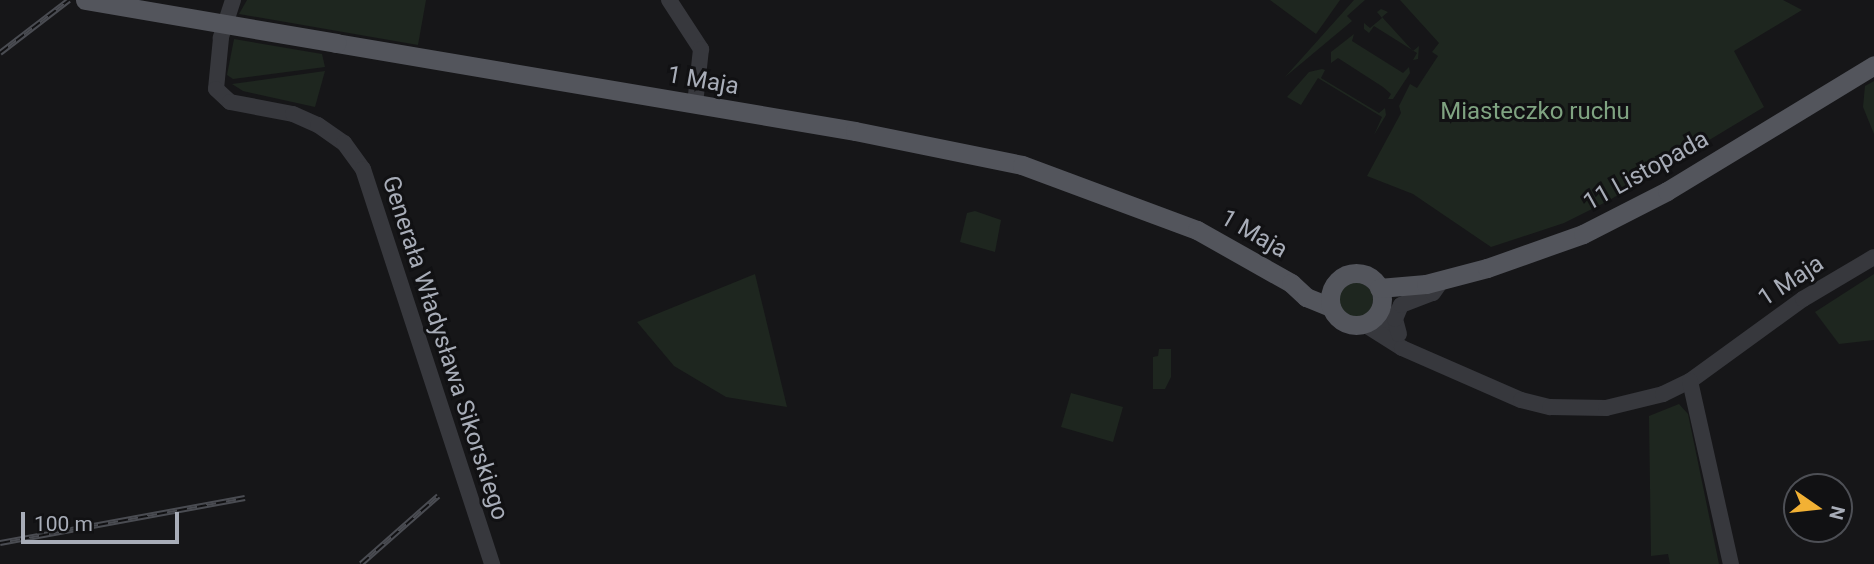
<!DOCTYPE html>
<meta charset="utf-8">
<style>
body{margin:0}
#map{position:relative;width:1874px;height:564px;overflow:hidden;background:#161618;font-family:Roboto,sans-serif}
div>[style]{position:absolute}
.green>*{inset:0;background:#1e261f}
.round{border-radius:50%}
.tertiary>*{height:16px;margin:-8px;padding:0 8px;transform-origin:8px;border-radius:8px;background:#37383d}
.primary>*{height:19px;margin:-9.5px;padding:0 9.5px;transform-origin:9.5px;border-radius:9.5px;background:#53555c}
.primary>.ring{margin:-9.5px;padding:0;box-sizing:content-box;background:none;border:19px solid #53555c;border-radius:50%}
.rail>*{height:6px;margin-top:-3px;transform-origin:0;background:repeating-linear-gradient(90deg,#111113 0 10px,#4a4c52 0 20px);box-sizing:border-box;border-block:2px solid #4a4c52}
.primary-bridge>*{height:19px;margin:-9.5px;padding:0 9.5px;transform-origin:9.5px;border-radius:9.5px;background:#53555c}
span{translate:-50% -50%;white-space:nowrap;text-align:center;line-height:1.15;-webkit-text-stroke:6px #111113;paint-order:stroke}
.street-label{font-size:24px;color:#a8adb8}
.park-label{font-size:24px;color:#7fa381}
.north{position:absolute;left:1783px;top:473px;width:70px;height:70px;box-sizing:border-box;background:#111113;border:2px solid #4d4f55;border-radius:50%;rotate:104deg;font-size:19px;font-weight:700;line-height:28px;text-align:center;color:#a8adb8}
.north::after{content:'';display:block;margin:auto;width:24px;height:32px;background:#f2b134;clip-path:polygon(50% 0,100% 100%,50% 72%,0 100%)}
.scale{position:absolute;left:21px;top:512px;width:158px;height:32px;box-sizing:border-box;border:4px solid #a8adb8;border-top:0;padding-left:9px;font-size:21px;line-height:24px;white-space:nowrap;color:#a8adb8;-webkit-text-stroke:5px #111113;paint-order:stroke}
</style>
<div id="map">
<div class="green">
<div style="clip-path:polygon(247px 0,426px 0,418px 45px,239px 14px)"></div>
<div style="clip-path:polygon(1270px 0,1340px 0,1316px 34px)"></div>
<div style="clip-path:polygon(1354px 0,1365px 0,1347px 16px,1352px 21px,1285px 77px)"></div>
<div style="clip-path:polygon(1400px 0,1783px 0,1802px 10px,1734px 51px,1764px 107px,1608px 201px,1564px 223px,1491px 247px,1413px 194px,1367px 176px,1401px 113px,1399px 106px,1410px 84px,1417px 88px,1438px 56px,1432px 52px,1439px 43px)"></div>
<div style="clip-path:polygon(1381px 9px,1388px 12px,1382px 17px,1413px 51px,1419px 46px,1418px 59px,1413px 60px,1417px 53px,1374px 26px,1369px 33px,1364px 29px,1364px 23px,1370px 28px,1382px 18px,1377px 12px)"></div>
<div style="clip-path:polygon(1354px 34px,1352px 41px,1403px 73px,1409px 67px,1410px 73px,1393px 99px,1388px 99px,1391px 94px,1383px 87px,1338px 58px,1331px 63px,1331px 52px)"></div>
<div style="clip-path:polygon(234px 39px,322px 54px,325px 67px,233px 79px,227px 75px)"></div>
<div style="clip-path:polygon(1322px 69px,1325px 70px,1321px 78px,1379px 113px,1385px 108px,1386px 115px,1374px 135px,1382px 117px,1318px 78px,1301px 105px,1287px 97px,1309px 72px)"></div>
<div style="clip-path:polygon(325px 71px,315px 107px,243px 91px,232px 84px)"></div>
<div style="clip-path:polygon(1874px 81px,1874px 134px,1863px 107px,1865px 86px)"></div>
<div style="clip-path:polygon(975px 211px,1001px 220px,995px 252px,960px 242px,967px 213px)"></div>
<div style="clip-path:polygon(755px 274px,787px 407px,726px 397px,674px 366px,637px 322px)"></div>
<div style="clip-path:polygon(1874px 274px,1874px 340px,1839px 344px,1815px 312px)"></div>
<div class="round" style="left:1337px;top:282px;width:36px;height:36px"></div>
<div style="clip-path:polygon(1159px 349px,1171px 349px,1171px 377px,1165px 389px,1153px 389px,1153px 357px,1158px 356px)"></div>
<div style="clip-path:polygon(1071px 393px,1123px 407px,1113px 442px,1061px 427px)"></div>
<div style="clip-path:polygon(1679px 404px,1688px 414px,1719px 564px,1670px 564px,1668px 554px,1651px 556px,1649px 416px)"></div>
</div>
<div class="tertiary">
<div style="left:233px;top:0;width:40px;rotate:108deg"></div>
<div style="left:221px;top:38px;width:51px;rotate:95.6deg"></div>
<div style="left:216px;top:89px;width:19px;rotate:43deg"></div>
<div style="left:230px;top:102px;width:64px;rotate:10.8deg"></div>
<div style="left:293px;top:114px;width:27px;rotate:24deg"></div>
<div style="left:318px;top:125px;width:32px;rotate:35deg"></div>
<div style="left:344px;top:143px;width:32px;rotate:54deg"></div>
<div style="left:363px;top:169px;width:416px;rotate:71.9deg"></div>
<div style="left:669px;top:0;width:59px;rotate:56.9deg"></div>
<div style="left:701px;top:49px;width:55px;rotate:96.2deg"></div>
<div style="left:1376px;top:315px;width:28px;rotate:41deg"></div>
<div style="left:1364px;top:324px;width:45px;rotate:32.3deg"></div>
<div style="left:1402px;top:348px;width:130px;rotate:23.6deg"></div>
<div style="left:1521px;top:400px;width:30px;rotate:14deg"></div>
<div style="left:1550px;top:407px;width:56px;rotate:1deg"></div>
<div style="left:1606px;top:408px;width:59px;rotate:-13.8deg"></div>
<div style="left:1663px;top:394px;width:30px;rotate:-26deg"></div>
<div style="left:1690px;top:381px;width:140px;rotate:-36deg"></div>
<div style="left:1803px;top:299px;width:82px;rotate:-30.6deg"></div>
<div style="left:1399px;top:334px;width:16px;rotate:-105deg"></div>
<div style="left:1395px;top:319px;width:15px;rotate:-67deg"></div>
<div style="left:1401px;top:305px;width:34px;rotate:-21deg"></div>
<div style="left:1433px;top:293px;width:16px;rotate:-55deg"></div>
<div style="left:1690px;top:381px;width:188px;rotate:77.4deg"></div>
</div>
<div class="primary">
<div style="left:336px;top:43px;width:526px;rotate:9.62deg"></div>
<div style="left:855px;top:131px;width:170px;rotate:11.5deg"></div>
<div style="left:1022px;top:165px;width:187px;rotate:20.4deg"></div>
<div style="left:1197px;top:230px;width:108px;rotate:29.4deg"></div>
<div style="left:1291px;top:283px;width:21px;rotate:43deg"></div>
<div style="left:1306px;top:297px;width:27px;rotate:22deg"></div>
<div class="ring" style="left:1330px;top:273px;width:33px;height:33px"></div>
<div style="left:1379px;top:288px;width:47px;rotate:-4.9deg"></div>
<div style="left:1426px;top:284px;width:63px;rotate:-14.7deg"></div>
<div style="left:1487px;top:268px;width:102px;rotate:-19.5deg"></div>
<div style="left:1583px;top:234px;width:94px;rotate:-27.1deg"></div>
<div style="left:1667px;top:191px;width:242px;rotate:-31.3deg"></div>
</div>
<div class="rail">
<div style="left:0;top:53px;width:87px;rotate:-37.5deg"></div>
<div style="left:0;top:543px;width:249px;rotate:-10.4deg"></div>
<div style="left:361px;top:564px;width:103px;rotate:-41.4deg"></div>
</div>
<div class="primary-bridge">
<div style="left:85px;top:0;width:255px;rotate:9.7deg"></div>
</div>
<div class="street-label">
<span style="left:703px;top:81px;rotate:10deg">1 Maja</span>
<span style="left:1646px;top:171px;rotate:-29deg">11 Listopada</span>
<span style="left:1254px;top:234px;rotate:30deg">1 Maja</span>
<span style="left:1791px;top:281px;rotate:-33deg">1 Maja</span>
<span style="left:445px;top:348px;rotate:72deg">Generała Władysława Sikorskiego</span>
</div>
<div class="park-label">
<span style="left:1535px;top:112px">Miasteczko ruchu</span>
</div>
<div class="north">N</div>
<div class="scale">100 m</div>
</div>
